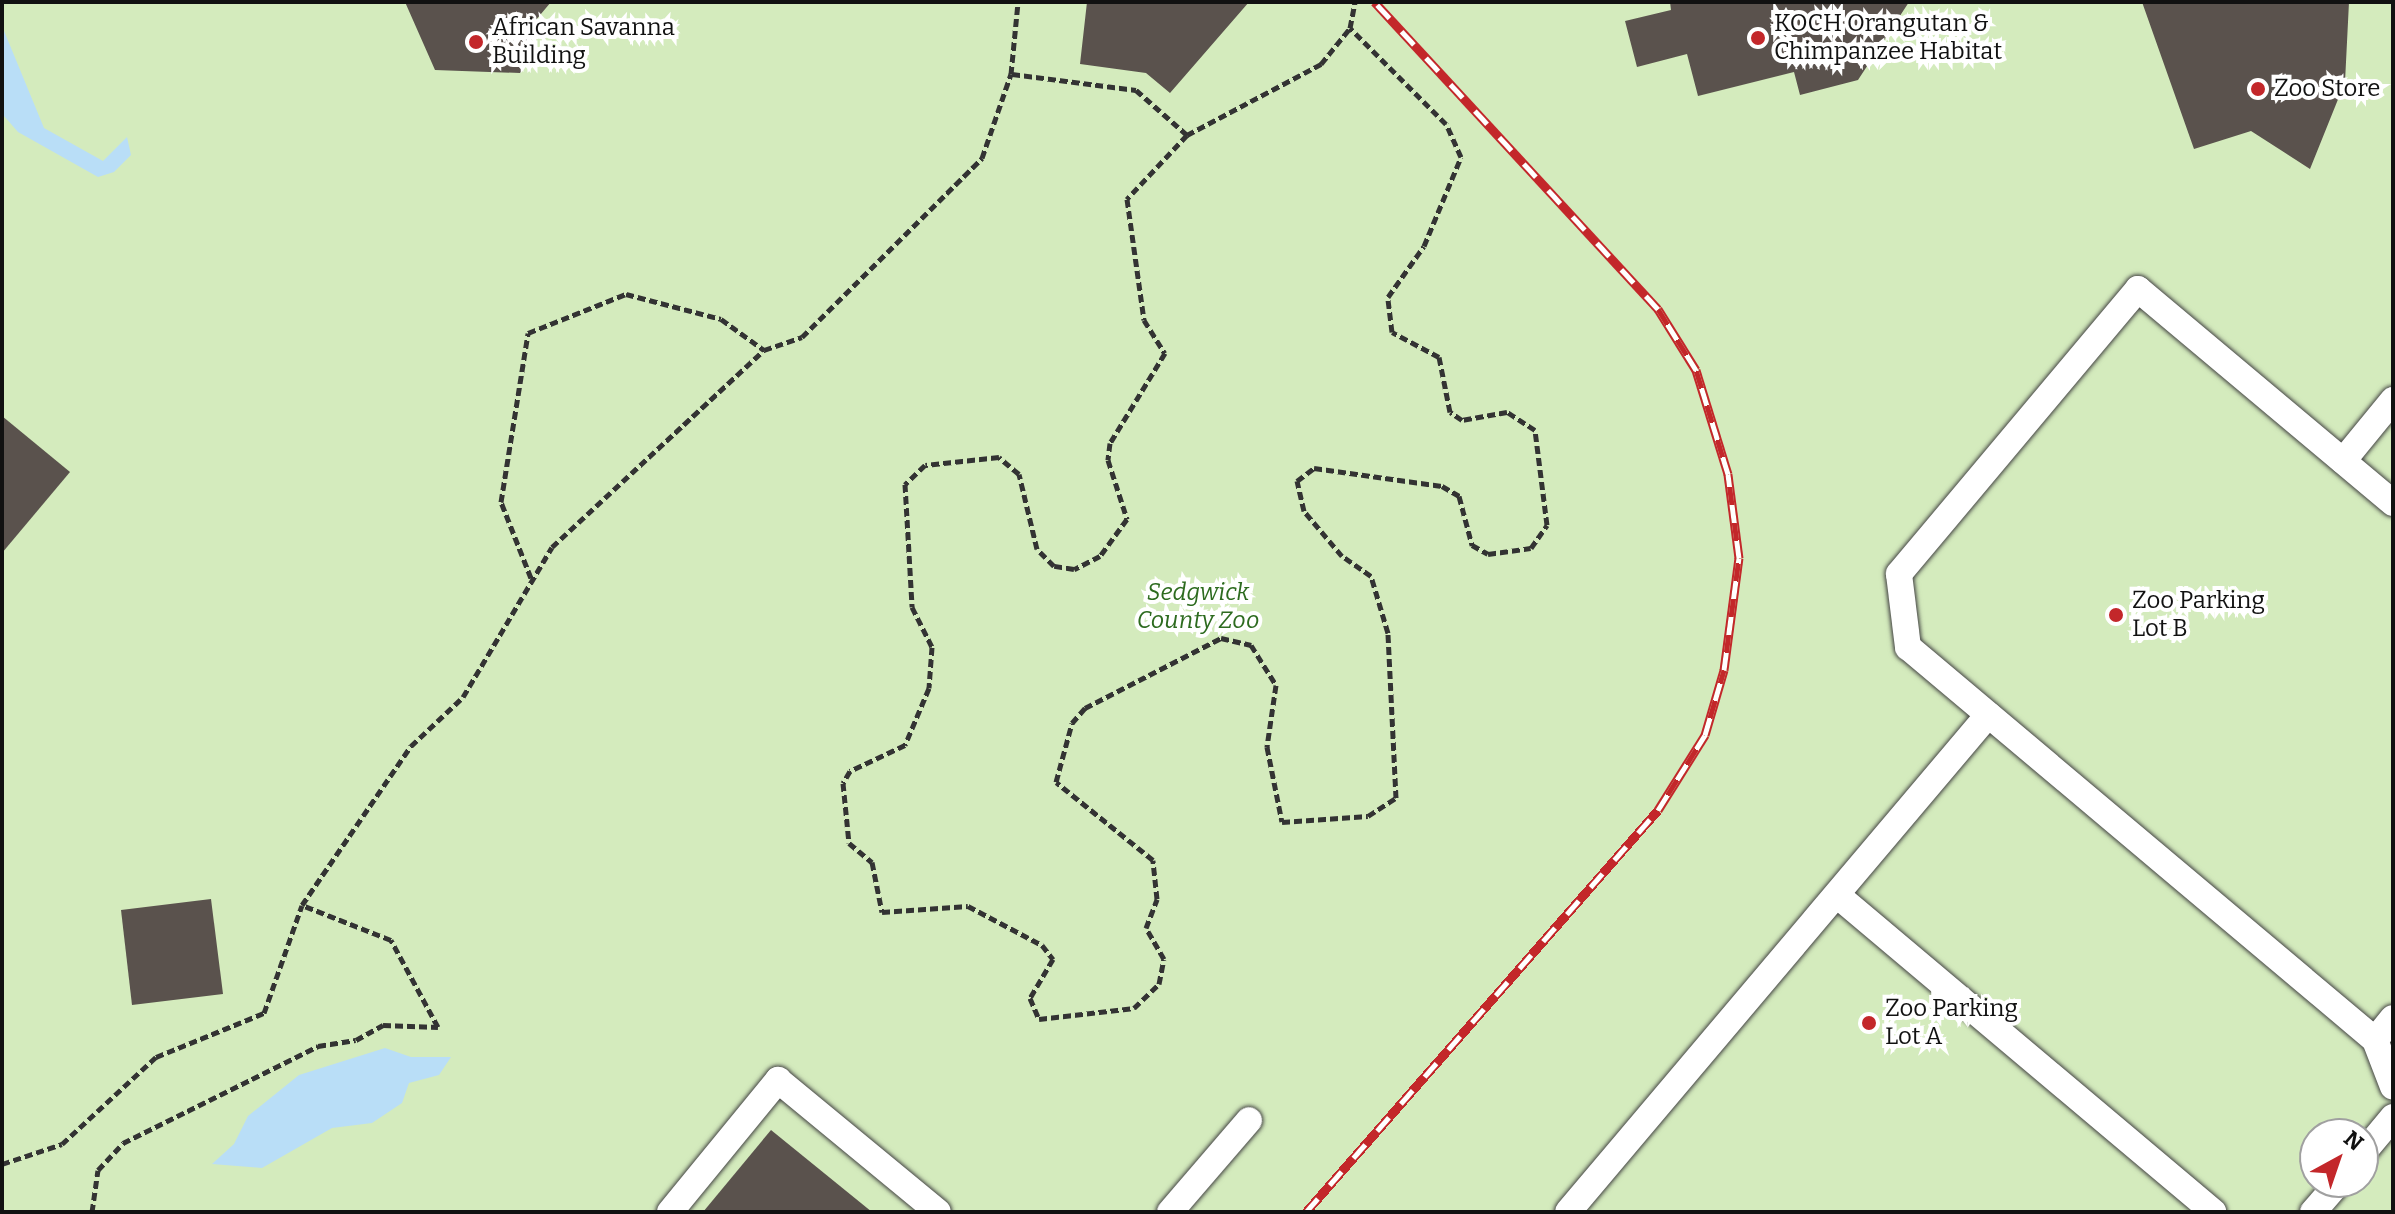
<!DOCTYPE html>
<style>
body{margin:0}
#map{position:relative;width:2395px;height:1214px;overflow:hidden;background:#fffdf5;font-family:Bitter,serif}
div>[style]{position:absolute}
.green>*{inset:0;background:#d4ebbd}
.water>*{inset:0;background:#b9def7}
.building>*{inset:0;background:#5a524d}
.path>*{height:5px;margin-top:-2.5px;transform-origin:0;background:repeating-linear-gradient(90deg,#333 0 8px,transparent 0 12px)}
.roads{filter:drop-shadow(0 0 2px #444) drop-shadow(0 0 2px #444)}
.lane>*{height:26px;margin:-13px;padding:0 13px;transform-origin:13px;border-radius:13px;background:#fff}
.rail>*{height:9px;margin-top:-4.5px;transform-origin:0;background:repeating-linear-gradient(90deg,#fff 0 18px,#c3272a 0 36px);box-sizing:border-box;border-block:2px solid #c3272a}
.dots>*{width:22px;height:22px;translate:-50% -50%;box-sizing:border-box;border:4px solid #fff;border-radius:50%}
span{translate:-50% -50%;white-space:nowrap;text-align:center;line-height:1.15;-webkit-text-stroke:8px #fff;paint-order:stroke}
.poi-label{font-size:24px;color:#111}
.left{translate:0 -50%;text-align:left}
.park-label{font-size:24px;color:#2d6b1f;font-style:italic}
.frame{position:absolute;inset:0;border:4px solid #111;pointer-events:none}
.north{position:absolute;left:2299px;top:1118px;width:80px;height:80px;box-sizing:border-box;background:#fff;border:2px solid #a0a0a0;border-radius:50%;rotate:40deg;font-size:22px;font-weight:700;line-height:32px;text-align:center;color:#111}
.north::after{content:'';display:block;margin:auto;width:28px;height:36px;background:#c3272a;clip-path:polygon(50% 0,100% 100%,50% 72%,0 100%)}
</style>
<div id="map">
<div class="green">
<div style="clip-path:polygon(evenodd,2px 2px,2393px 2px,2393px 1212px,2px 1212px,2px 2px,2315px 1134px,2363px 1134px,2363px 1182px,2315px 1182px,2315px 1134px)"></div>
</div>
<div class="water">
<div style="clip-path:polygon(2px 26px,44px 128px,103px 161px,127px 137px,131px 155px,114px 172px,98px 177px,18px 132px,4px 116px)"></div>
<div style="clip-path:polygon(385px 1048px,411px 1057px,451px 1057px,439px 1075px,409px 1083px,402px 1103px,372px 1123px,332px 1128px,262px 1168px,212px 1164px,234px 1144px,248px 1116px,299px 1075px)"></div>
</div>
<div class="building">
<div style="clip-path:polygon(405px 2px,551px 2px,525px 33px,535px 55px,520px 73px,435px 70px)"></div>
<div style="clip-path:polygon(1087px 2px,1249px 2px,1170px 93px,1146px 73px,1080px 64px)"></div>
<div style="clip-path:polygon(1670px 2px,1909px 2px,1858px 80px,1800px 95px,1794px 72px,1698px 96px,1687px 54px,1637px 67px,1625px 21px,1671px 10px)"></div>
<div style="clip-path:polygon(2142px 2px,2349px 2px,2345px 82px,2310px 169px,2251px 131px,2194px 149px)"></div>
<div style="clip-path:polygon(2px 416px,70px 472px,2px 553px)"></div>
<div style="clip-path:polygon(211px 899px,223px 994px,132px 1005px,121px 910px)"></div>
<div style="clip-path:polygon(771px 1130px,872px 1212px,703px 1212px)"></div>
</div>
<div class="path">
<div style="left:1012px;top:74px;width:125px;rotate:7.4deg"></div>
<div style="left:1136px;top:90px;width:68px;rotate:41.4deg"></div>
<div style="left:1187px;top:135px;width:152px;rotate:-27.9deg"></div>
<div style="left:1321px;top:64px;width:46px;rotate:-51.1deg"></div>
<div style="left:1350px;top:28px;width:26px;rotate:-79deg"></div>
<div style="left:1187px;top:135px;width:88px;rotate:133.2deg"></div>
<div style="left:1127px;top:199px;width:122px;rotate:82deg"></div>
<div style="left:1144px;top:320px;width:39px;rotate:58deg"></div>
<div style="left:1165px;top:353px;width:105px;rotate:121.4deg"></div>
<div style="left:1110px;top:443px;width:17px;rotate:97deg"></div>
<div style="left:1108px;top:460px;width:62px;rotate:72.1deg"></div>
<div style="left:1127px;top:519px;width:46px;rotate:126.1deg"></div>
<div style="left:1100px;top:556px;width:29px;rotate:153deg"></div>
<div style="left:1074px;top:569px;width:20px;rotate:-171deg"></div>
<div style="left:1054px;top:566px;width:24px;rotate:-135deg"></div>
<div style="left:1037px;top:549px;width:77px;rotate:-103.5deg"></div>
<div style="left:1019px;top:474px;width:26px;rotate:-140deg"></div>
<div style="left:999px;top:457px;width:74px;rotate:173.8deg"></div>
<div style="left:925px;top:465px;width:28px;rotate:136deg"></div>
<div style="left:905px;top:484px;width:123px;rotate:86.7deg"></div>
<div style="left:912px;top:607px;width:45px;rotate:63.4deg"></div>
<div style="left:932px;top:647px;width:41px;rotate:94.2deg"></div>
<div style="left:929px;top:688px;width:62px;rotate:112.8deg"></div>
<div style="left:905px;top:745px;width:61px;rotate:154.7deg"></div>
<div style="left:850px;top:771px;width:14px;rotate:120deg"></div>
<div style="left:843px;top:783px;width:60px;rotate:84.3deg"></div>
<div style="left:849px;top:843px;width:30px;rotate:40deg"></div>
<div style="left:872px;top:862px;width:51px;rotate:78.7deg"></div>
<div style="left:882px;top:912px;width:86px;rotate:-4deg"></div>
<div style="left:968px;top:906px;width:84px;rotate:27.8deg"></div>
<div style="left:1042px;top:945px;width:18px;rotate:52deg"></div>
<div style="left:1053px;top:959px;width:45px;rotate:120.5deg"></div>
<div style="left:1030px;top:998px;width:23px;rotate:67deg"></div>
<div style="left:1039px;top:1019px;width:96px;rotate:-6.6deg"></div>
<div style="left:1134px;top:1008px;width:35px;rotate:-44deg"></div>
<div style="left:1159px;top:984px;width:25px;rotate:-79deg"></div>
<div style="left:1164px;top:959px;width:36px;rotate:-120deg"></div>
<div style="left:1146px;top:928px;width:31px;rotate:-69deg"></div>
<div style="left:1157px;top:899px;width:39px;rotate:-96deg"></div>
<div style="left:1153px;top:860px;width:124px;rotate:-141.2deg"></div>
<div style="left:1056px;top:782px;width:61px;rotate:-74.8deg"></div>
<div style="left:1072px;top:723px;width:20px;rotate:-49deg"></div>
<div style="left:1085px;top:708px;width:153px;rotate:-27.2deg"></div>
<div style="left:1221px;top:638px;width:31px;rotate:13deg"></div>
<div style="left:1251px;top:645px;width:47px;rotate:58deg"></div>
<div style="left:1276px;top:685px;width:63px;rotate:98.3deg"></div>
<div style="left:1267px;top:747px;width:76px;rotate:78.7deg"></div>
<div style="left:1282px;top:822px;width:86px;rotate:-4deg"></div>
<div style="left:1368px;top:816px;width:33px;rotate:-33deg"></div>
<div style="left:1396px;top:798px;width:165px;rotate:-92.8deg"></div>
<div style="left:1388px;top:633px;width:59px;rotate:-106.6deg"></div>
<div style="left:1371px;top:576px;width:35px;rotate:-145deg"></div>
<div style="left:1342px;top:556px;width:59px;rotate:-130.2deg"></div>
<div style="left:1304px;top:511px;width:31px;rotate:-103deg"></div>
<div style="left:1297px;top:481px;width:21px;rotate:-37deg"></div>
<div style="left:1314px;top:468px;width:129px;rotate:8deg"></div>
<div style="left:1442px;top:486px;width:20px;rotate:30deg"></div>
<div style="left:1459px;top:496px;width:51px;rotate:75.1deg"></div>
<div style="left:1472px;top:545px;width:18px;rotate:29deg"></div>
<div style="left:1488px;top:554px;width:43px;rotate:-7.9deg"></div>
<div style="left:1531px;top:548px;width:28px;rotate:-55deg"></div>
<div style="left:1547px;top:525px;width:96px;rotate:-97.2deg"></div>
<div style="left:1535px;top:430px;width:33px;rotate:-147deg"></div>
<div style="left:1507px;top:412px;width:46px;rotate:169.9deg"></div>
<div style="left:1462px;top:420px;width:14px;rotate:-146deg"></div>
<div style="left:1450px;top:412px;width:56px;rotate:-101.3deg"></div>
<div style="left:1439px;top:357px;width:53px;rotate:-152deg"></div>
<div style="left:1392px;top:332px;width:35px;rotate:-97deg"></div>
<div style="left:1388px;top:297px;width:62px;rotate:-54.8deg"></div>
<div style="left:1424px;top:246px;width:96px;rotate:-67.4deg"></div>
<div style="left:1461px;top:157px;width:36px;rotate:-114deg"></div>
<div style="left:1446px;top:124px;width:136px;rotate:-135deg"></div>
<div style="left:531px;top:578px;width:82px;rotate:-111.5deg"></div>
<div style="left:501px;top:502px;width:171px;rotate:-80.9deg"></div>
<div style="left:528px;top:333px;width:105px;rotate:-21.7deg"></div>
<div style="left:626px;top:294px;width:98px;rotate:14.7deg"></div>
<div style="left:721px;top:319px;width:53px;rotate:35.8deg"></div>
<div style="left:2px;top:1164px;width:63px;rotate:-18.4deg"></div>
<div style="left:62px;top:1144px;width:128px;rotate:-42.8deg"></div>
<div style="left:156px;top:1057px;width:117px;rotate:-22.2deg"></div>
<div style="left:264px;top:1013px;width:114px;rotate:-70.6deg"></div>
<div style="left:302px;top:905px;width:193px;rotate:-55.6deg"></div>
<div style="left:411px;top:746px;width:71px;rotate:-43.3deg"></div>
<div style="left:463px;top:697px;width:174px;rotate:-59.3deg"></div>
<div style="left:552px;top:547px;width:289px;rotate:-42.9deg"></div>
<div style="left:764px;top:350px;width:40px;rotate:-18.9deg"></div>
<div style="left:802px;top:337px;width:254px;rotate:-44.8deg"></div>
<div style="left:982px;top:158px;width:89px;rotate:-71deg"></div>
<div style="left:1011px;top:74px;width:72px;rotate:-84.4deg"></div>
<div style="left:92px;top:1212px;width:42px;rotate:-81.9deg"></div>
<div style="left:98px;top:1170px;width:37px;rotate:-47deg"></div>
<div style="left:123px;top:1143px;width:218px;rotate:-26.4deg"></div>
<div style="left:318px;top:1046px;width:38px;rotate:-9deg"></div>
<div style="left:356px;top:1040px;width:31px;rotate:-29deg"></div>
<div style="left:383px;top:1025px;width:55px;rotate:2.1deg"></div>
<div style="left:438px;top:1027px;width:99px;rotate:-118.4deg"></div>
<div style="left:391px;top:940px;width:96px;rotate:-158.5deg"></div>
</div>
<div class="roads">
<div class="lane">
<div style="left:2343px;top:461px;width:79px;rotate:-50.7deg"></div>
<div style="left:2393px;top:503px;width:333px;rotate:-140deg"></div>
<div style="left:2138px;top:289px;width:372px;rotate:130deg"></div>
<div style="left:1899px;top:574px;width:74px;rotate:83deg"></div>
<div style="left:1908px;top:647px;width:610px;rotate:40.08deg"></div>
<div style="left:2375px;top:1040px;width:50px;rotate:69deg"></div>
<div style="left:1837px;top:895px;width:492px;rotate:40.1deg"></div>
<div style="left:2375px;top:1040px;width:28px;rotate:-51deg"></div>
<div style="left:2363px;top:1153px;width:47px;rotate:-50.2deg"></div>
<div style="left:670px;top:1212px;width:171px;rotate:-50.7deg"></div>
<div style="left:778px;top:1080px;width:207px;rotate:39.5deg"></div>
<div style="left:1170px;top:1212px;width:121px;rotate:-49.3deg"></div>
<div style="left:1568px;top:1212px;width:651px;rotate:-49.8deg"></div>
<div style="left:2313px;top:1212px;width:40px;rotate:-49deg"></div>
</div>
</div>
<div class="rail">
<div style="left:1306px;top:1212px;width:534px;rotate:-48.79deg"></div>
<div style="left:1658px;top:810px;width:89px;rotate:-57.9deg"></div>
<div style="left:1705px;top:735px;width:68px;rotate:-73.7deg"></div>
<div style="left:1724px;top:670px;width:113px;rotate:-82.4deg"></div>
<div style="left:1739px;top:558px;width:85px;rotate:-97.5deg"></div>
<div style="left:1728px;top:474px;width:109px;rotate:-107.1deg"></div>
<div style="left:1696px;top:370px;width:72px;rotate:-121.9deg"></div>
<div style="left:1658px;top:309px;width:418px;rotate:-132.7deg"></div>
</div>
<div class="dots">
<div style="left:1758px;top:38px;background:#c3272a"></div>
<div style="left:476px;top:42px;background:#c3272a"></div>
<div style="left:2258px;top:89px;background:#c3272a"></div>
<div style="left:2116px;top:615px;background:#c3272a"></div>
<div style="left:1869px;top:1023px;background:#c3272a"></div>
</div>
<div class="poi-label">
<span class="left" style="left:1774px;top:38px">KOCH Orangutan &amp;<br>Chimpanzee Habitat</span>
<span class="left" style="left:492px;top:42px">African Savanna<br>Building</span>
<span class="left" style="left:2274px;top:89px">Zoo Store</span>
<span class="left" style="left:2132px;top:615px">Zoo Parking<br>Lot B</span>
<span class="left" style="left:1885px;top:1023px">Zoo Parking<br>Lot A</span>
</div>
<div class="park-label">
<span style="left:1198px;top:607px">Sedgwick<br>County Zoo</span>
</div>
<div class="frame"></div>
<div class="north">N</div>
</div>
